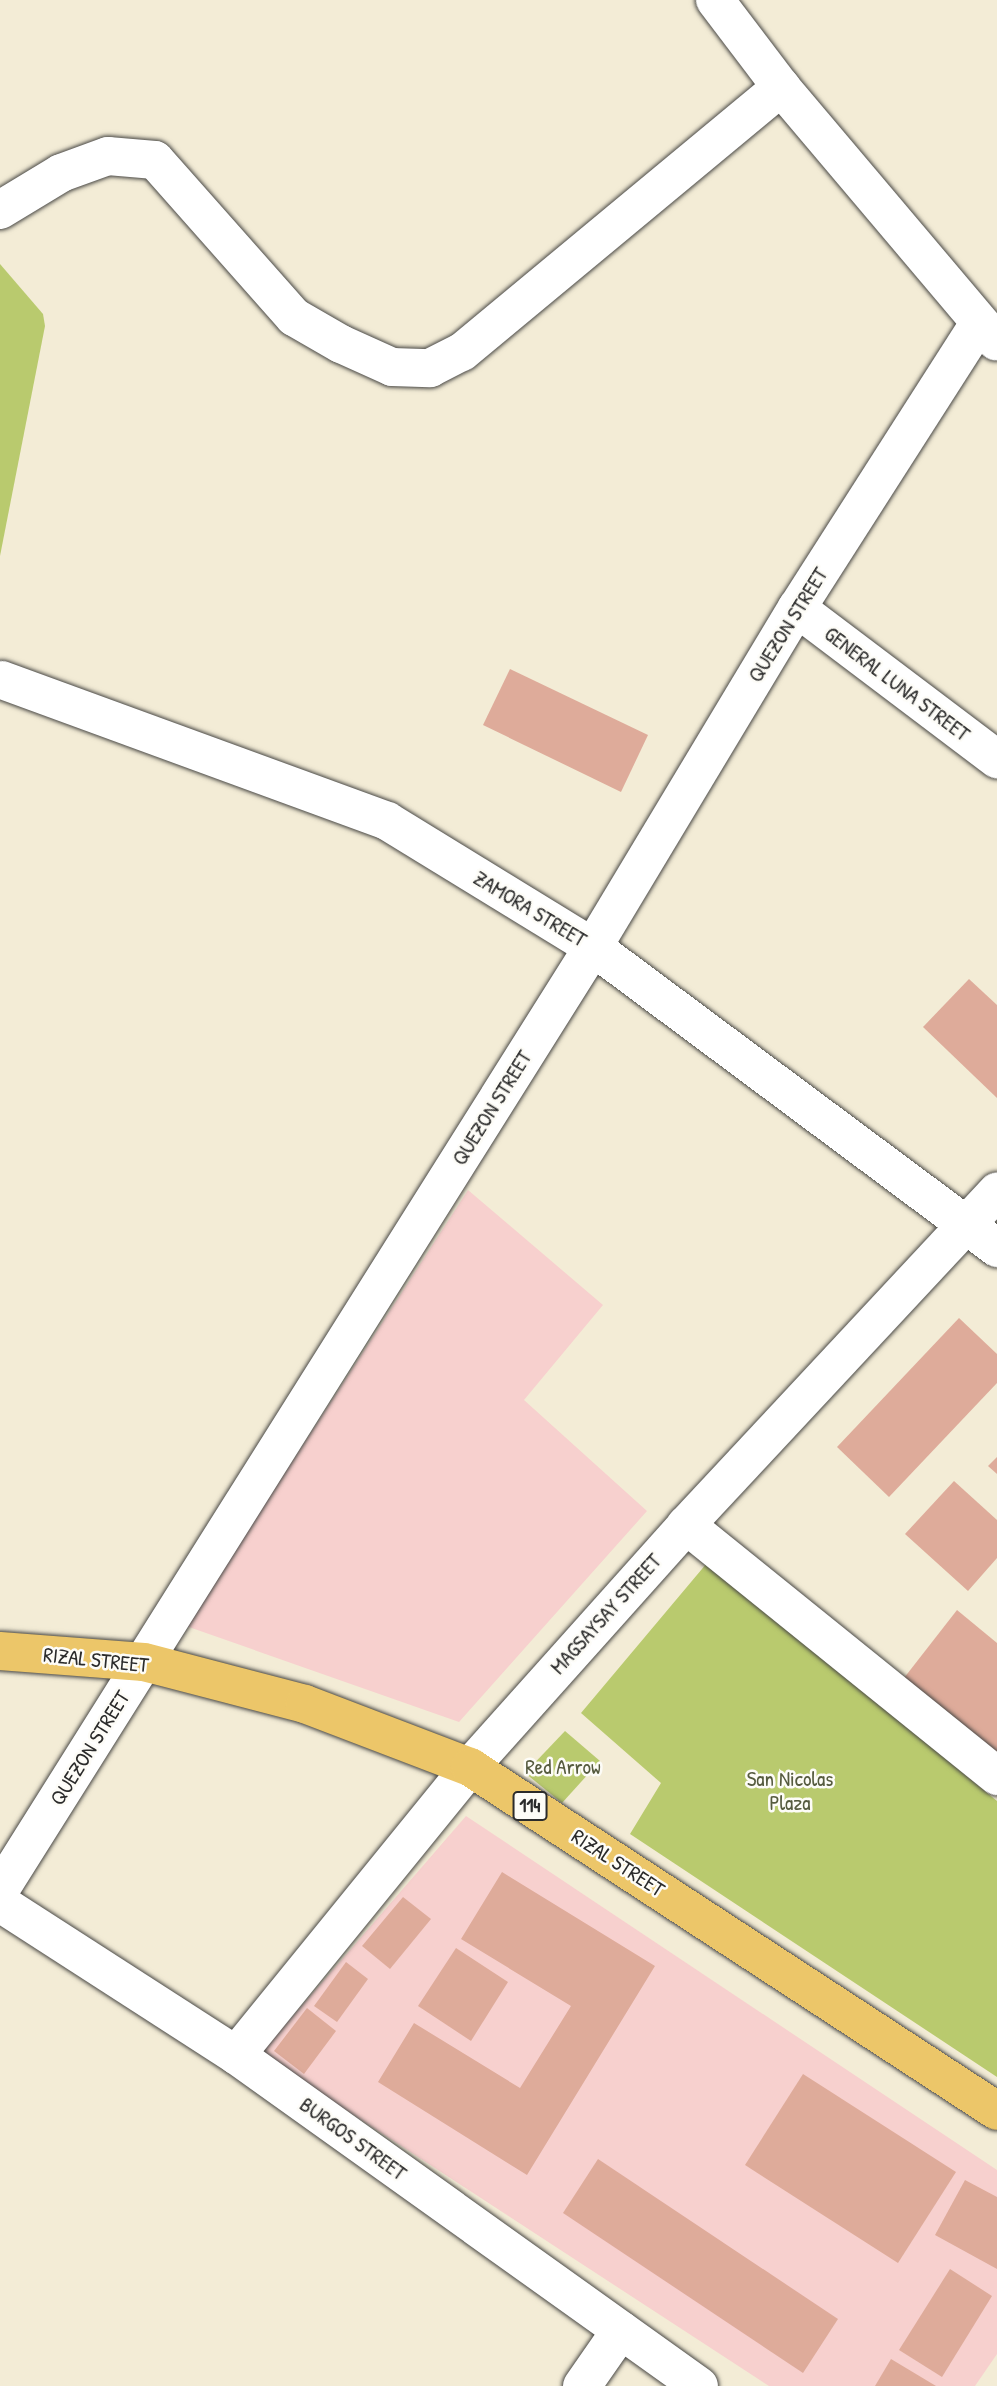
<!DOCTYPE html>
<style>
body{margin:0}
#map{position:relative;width:997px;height:2386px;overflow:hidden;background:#f3ecd6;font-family:"Patrick Hand",sans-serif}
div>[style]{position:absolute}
.built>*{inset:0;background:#f7d0ce}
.green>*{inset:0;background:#b9ca6e}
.building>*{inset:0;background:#deab9a}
.roads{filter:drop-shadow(0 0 2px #494845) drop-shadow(0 0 2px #494845)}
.minor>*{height:38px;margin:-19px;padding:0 19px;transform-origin:19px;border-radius:19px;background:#fff}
.major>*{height:38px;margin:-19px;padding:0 19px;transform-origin:19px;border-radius:19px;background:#ecc669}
span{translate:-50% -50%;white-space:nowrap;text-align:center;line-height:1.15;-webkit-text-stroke:5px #fdfcf7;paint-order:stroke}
.shield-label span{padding:2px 5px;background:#fdfcf7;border:2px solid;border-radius:5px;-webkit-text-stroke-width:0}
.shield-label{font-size:19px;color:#2b2b2b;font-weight:700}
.street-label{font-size:21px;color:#2b2b2b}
.park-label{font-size:21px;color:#565b3f}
</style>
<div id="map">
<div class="built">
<div style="clip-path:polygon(468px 1190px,603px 1305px,524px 1400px,647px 1511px,459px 1722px,186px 1626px)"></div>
<div style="clip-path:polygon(466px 1816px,997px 2170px,997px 2354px,975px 2386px,769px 2386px,260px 2054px)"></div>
</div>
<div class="green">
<div style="clip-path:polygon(0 264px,43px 314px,45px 326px,0 556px)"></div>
<div style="clip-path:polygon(707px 1563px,997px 1801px,997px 2077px,630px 1834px,661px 1783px,581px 1713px)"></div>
<div style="clip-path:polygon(565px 1731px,600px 1761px,562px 1803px,525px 1773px)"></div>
</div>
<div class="building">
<div style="clip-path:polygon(510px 669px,648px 735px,621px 792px,483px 725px)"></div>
<div style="clip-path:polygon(969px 979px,997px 1005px,997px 1098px,923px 1027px)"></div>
<div style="clip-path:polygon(959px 1318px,997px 1354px,997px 1383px,889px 1497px,837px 1447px)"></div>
<div style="clip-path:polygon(997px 1457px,997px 1474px,988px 1466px)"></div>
<div style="clip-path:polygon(954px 1481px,997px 1520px,997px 1558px,968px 1591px,905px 1534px)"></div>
<div style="clip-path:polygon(957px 1610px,997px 1643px,997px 1753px,904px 1678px)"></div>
<div style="clip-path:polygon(502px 1872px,655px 1966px,527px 2175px,378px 2082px,414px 2023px,520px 2088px,571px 2006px,461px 1939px)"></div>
<div style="clip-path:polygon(403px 1897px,431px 1919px,390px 1969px,362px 1946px)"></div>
<div style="clip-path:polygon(456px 1948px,508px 1982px,471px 2041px,418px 2006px)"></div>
<div style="clip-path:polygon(346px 1962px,368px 1979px,337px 2022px,314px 2006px)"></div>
<div style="clip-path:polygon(307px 2008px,336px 2031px,304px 2074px,274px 2051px)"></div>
<div style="clip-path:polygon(803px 2074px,956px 2172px,898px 2263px,745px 2165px)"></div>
<div style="clip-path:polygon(598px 2159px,838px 2319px,803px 2373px,563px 2213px)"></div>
<div style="clip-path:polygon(965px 2180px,997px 2197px,997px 2269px,935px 2235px)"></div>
<div style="clip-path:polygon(950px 2269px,992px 2296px,942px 2377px,899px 2350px)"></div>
<div style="clip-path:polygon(891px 2359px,936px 2386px,875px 2386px)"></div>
</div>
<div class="roads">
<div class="minor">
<div style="left:715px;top:0;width:109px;rotate:52.8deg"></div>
<div style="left:781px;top:87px;width:333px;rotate:49.8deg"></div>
<div style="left:0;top:210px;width:71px;rotate:-31.2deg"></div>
<div style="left:61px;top:173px;width:50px;rotate:-19.9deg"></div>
<div style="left:108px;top:156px;width:47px;rotate:4.9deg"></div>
<div style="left:155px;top:160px;width:210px;rotate:48.5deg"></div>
<div style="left:294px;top:317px;width:54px;rotate:29.9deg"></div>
<div style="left:341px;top:344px;width:56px;rotate:24.3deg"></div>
<div style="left:392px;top:367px;width:38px;rotate:2deg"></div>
<div style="left:430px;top:368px;width:36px;rotate:-27deg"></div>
<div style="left:462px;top:352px;width:415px;rotate:-39.7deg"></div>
<div style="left:797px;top:608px;width:251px;rotate:37.1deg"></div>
<div style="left:2px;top:680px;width:410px;rotate:20.1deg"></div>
<div style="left:387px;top:821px;width:241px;rotate:31.5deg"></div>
<div style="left:593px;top:947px;width:504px;rotate:36.69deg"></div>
<div style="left:686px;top:1525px;width:400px;rotate:38.9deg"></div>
<div style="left:0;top:1890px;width:1114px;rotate:-57.84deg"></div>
<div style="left:593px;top:947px;width:396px;rotate:-59deg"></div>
<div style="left:797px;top:608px;width:338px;rotate:-57.4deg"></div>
<div style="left:0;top:1903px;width:281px;rotate:32.8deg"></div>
<div style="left:236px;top:2055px;width:569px;rotate:35.56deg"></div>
<div style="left:236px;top:2055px;width:371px;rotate:-50.9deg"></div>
<div style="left:470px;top:1767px;width:324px;rotate:-48.2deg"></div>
<div style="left:686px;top:1525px;width:456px;rotate:-47deg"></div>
<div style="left:582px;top:2386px;width:68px;rotate:-55.1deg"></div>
</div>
<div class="major">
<div style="left:0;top:1651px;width:144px;rotate:4.4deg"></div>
<div style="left:144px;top:1662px;width:166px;rotate:14.6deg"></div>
<div style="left:305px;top:1704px;width:177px;rotate:20.9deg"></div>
<div style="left:470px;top:1767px;width:629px;rotate:33.13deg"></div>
</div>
</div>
<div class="shield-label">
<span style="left:530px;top:1806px">114</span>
</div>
<div class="street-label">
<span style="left:788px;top:625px;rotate:-58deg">QUEZON STREET</span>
<span style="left:897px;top:684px;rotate:37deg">GENERAL LUNA STREET</span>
<span style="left:530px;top:909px;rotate:31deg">ZAMORA STREET</span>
<span style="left:492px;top:1108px;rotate:-58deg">QUEZON STREET</span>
<span style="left:606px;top:1614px;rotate:-48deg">MAGSAYSAY STREET</span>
<span style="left:96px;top:1660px;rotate:6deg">RIZAL STREET</span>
<span style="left:90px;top:1748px;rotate:-58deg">QUEZON STREET</span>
<span style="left:618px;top:1863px;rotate:33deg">RIZAL STREET</span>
<span style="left:353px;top:2139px;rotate:36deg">BURGOS STREET</span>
</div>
<div class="park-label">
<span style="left:563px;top:1767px">Red Arrow</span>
<span style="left:790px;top:1791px">San Nicolas<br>Plaza</span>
</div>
</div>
